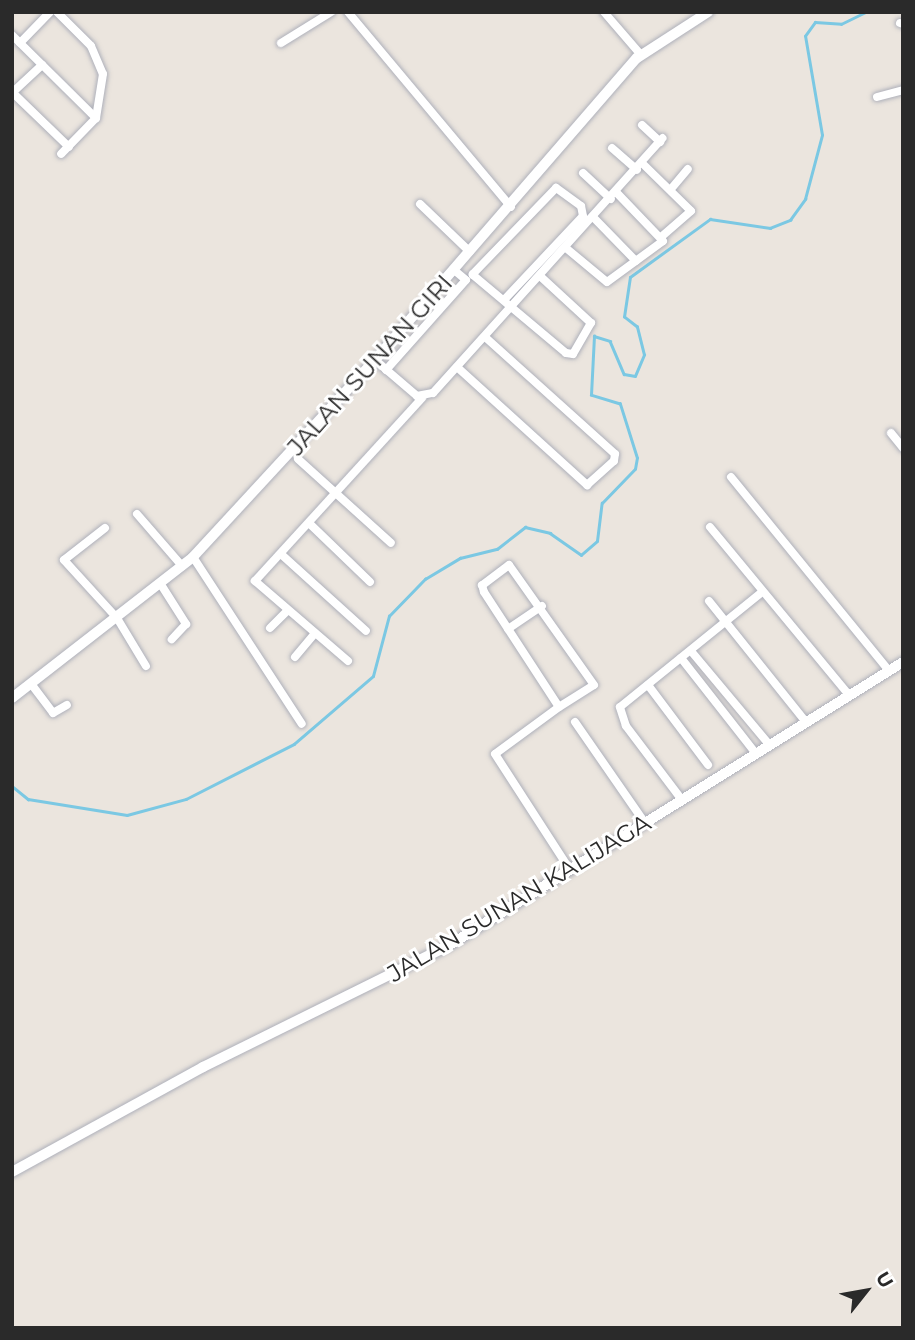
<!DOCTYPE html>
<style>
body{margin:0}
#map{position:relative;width:915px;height:1340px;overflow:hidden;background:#ebe5de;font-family:Montserrat,sans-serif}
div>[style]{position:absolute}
.stream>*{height:2.5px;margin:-1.25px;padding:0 1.25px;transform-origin:1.25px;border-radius:1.25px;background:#7bc8e3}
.roads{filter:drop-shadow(0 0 2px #aeb0ba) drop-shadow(0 0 2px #aeb0ba)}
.minor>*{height:8px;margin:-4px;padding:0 4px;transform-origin:4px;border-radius:4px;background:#fff}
.tertiary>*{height:10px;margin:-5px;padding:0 5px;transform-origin:5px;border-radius:5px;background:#fff}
span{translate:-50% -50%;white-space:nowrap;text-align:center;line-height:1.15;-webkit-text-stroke:6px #fff;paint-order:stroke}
.street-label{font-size:24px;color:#2a2a2a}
.frame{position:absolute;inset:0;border:14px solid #2a2a2a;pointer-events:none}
.north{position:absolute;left:831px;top:1256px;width:70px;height:70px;-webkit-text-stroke:5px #fff;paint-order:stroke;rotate:59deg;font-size:19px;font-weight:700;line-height:28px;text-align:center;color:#2a2a2a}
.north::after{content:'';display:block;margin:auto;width:24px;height:32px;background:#2a2a2a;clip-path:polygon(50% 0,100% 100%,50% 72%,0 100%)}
</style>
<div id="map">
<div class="stream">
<div style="left:12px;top:786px;width:21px;rotate:39deg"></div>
<div style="left:28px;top:799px;width:100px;rotate:9.2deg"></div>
<div style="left:127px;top:815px;width:61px;rotate:-15.2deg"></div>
<div style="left:186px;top:799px;width:121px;rotate:-27deg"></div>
<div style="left:294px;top:744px;width:104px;rotate:-40.7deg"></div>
<div style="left:373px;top:676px;width:62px;rotate:-75.1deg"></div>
<div style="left:389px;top:616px;width:52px;rotate:-45.8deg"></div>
<div style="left:425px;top:579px;width:41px;rotate:-31deg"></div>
<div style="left:460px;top:558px;width:38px;rotate:-14deg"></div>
<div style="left:497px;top:549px;width:36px;rotate:-38deg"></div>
<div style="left:525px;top:527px;width:26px;rotate:13deg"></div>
<div style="left:550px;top:533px;width:38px;rotate:35deg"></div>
<div style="left:581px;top:555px;width:21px;rotate:-41deg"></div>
<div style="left:597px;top:541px;width:38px;rotate:-83deg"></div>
<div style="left:602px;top:503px;width:47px;rotate:-45.9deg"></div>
<div style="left:635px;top:469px;width:11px;rotate:-80deg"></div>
<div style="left:637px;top:458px;width:57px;rotate:-107.5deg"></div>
<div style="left:620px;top:404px;width:30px;rotate:-163deg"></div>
<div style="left:591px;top:395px;width:59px;rotate:-87.1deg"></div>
<div style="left:594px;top:336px;width:17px;rotate:17deg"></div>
<div style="left:610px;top:341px;width:36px;rotate:67deg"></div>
<div style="left:624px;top:374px;width:11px;rotate:10deg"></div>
<div style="left:635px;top:376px;width:23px;rotate:-67deg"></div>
<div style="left:644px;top:355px;width:29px;rotate:-104deg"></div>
<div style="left:637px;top:327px;width:16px;rotate:-142deg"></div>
<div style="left:624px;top:317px;width:40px;rotate:-81.5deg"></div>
<div style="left:630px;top:277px;width:99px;rotate:-35.9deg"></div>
<div style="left:710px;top:219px;width:61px;rotate:8.5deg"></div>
<div style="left:770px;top:228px;width:22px;rotate:-22deg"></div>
<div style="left:790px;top:220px;width:26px;rotate:-54deg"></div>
<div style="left:805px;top:199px;width:66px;rotate:-75.1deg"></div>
<div style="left:822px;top:135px;width:100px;rotate:-99.7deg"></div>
<div style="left:805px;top:36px;width:17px;rotate:-54deg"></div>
<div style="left:815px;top:22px;width:26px;rotate:4deg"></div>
<div style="left:841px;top:24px;width:28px;rotate:-26deg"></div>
</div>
<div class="roads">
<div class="minor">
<div style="left:57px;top:12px;width:48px;rotate:45deg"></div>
<div style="left:91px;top:46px;width:30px;rotate:67deg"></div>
<div style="left:103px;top:74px;width:45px;rotate:99deg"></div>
<div style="left:96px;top:118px;width:50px;rotate:134.2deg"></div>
<div style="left:348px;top:12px;width:254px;rotate:50.1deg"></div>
<div style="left:604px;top:12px;width:57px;rotate:49.3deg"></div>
<div style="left:900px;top:23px;width:3px;rotate:18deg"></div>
<div style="left:12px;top:35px;width:118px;rotate:44.7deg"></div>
<div style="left:20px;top:43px;width:43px;rotate:-45.9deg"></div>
<div style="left:281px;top:43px;width:59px;rotate:-31.8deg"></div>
<div style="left:12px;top:92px;width:79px;rotate:44deg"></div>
<div style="left:13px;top:92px;width:40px;rotate:-43deg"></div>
<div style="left:877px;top:97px;width:27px;rotate:-15deg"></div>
<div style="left:642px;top:125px;width:25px;rotate:43deg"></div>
<div style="left:612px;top:148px;width:33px;rotate:41deg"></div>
<div style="left:643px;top:164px;width:67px;rotate:44.4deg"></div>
<div style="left:691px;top:211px;width:40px;rotate:139deg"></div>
<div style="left:583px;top:173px;width:38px;rotate:43deg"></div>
<div style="left:671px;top:189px;width:26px;rotate:-50deg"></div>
<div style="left:420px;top:204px;width:69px;rotate:43.8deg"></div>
<div style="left:594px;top:218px;width:60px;rotate:45.7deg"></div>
<div style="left:566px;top:248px;width:53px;rotate:39.7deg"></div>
<div style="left:607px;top:282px;width:69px;rotate:-36.2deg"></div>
<div style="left:663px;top:241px;width:66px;rotate:-133.8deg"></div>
<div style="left:504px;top:300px;width:115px;rotate:-46.8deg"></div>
<div style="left:583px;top:216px;width:10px;rotate:-101deg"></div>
<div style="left:581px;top:206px;width:31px;rotate:-144deg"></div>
<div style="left:556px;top:188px;width:120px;rotate:134deg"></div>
<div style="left:473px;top:274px;width:1px;rotate:90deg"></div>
<div style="left:473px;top:275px;width:121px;rotate:40deg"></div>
<div style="left:566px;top:353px;width:7px;rotate:8deg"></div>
<div style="left:573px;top:354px;width:36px;rotate:-60deg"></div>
<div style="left:591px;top:323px;width:69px;rotate:-137.3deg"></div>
<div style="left:375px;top:360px;width:55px;rotate:40.6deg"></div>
<div style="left:417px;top:396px;width:16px;rotate:-11deg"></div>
<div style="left:433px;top:393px;width:343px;rotate:-48deg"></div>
<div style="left:457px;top:367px;width:176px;rotate:42.2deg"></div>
<div style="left:587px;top:485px;width:36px;rotate:-42deg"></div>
<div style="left:614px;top:461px;width:7px;rotate:-82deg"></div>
<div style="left:615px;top:454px;width:175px;rotate:-138deg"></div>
<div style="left:386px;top:370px;width:120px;rotate:-48.4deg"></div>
<div style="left:466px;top:280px;width:16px;rotate:-140deg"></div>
<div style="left:891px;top:433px;width:19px;rotate:51deg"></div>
<div style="left:298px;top:459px;width:125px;rotate:42.1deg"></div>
<div style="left:731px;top:477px;width:250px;rotate:50.8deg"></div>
<div style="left:137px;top:514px;width:69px;rotate:49.1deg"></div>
<div style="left:311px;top:525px;width:82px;rotate:44deg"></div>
<div style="left:710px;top:527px;width:219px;rotate:50.4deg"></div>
<div style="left:105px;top:528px;width:52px;rotate:142deg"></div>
<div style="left:64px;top:560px;width:79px;rotate:47.6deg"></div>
<div style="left:117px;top:618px;width:56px;rotate:58.9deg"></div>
<div style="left:282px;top:555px;width:113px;rotate:42.1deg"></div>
<div style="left:193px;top:557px;width:199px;rotate:56.9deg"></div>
<div style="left:160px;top:583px;width:49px;rotate:57.6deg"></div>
<div style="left:186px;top:624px;width:21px;rotate:133deg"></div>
<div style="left:709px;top:601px;width:155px;rotate:51.3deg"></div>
<div style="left:270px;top:628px;width:25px;rotate:-45deg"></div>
<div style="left:508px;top:629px;width:41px;rotate:-34.1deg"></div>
<div style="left:691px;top:651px;width:120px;rotate:50.1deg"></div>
<div style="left:295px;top:657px;width:31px;rotate:-50deg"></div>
<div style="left:681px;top:658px;width:118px;rotate:51.9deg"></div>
<div style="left:348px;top:661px;width:123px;rotate:-139.3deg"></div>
<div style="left:255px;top:581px;width:248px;rotate:-47.6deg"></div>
<div style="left:32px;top:685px;width:35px;rotate:53deg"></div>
<div style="left:53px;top:713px;width:16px;rotate:-30deg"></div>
<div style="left:648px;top:685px;width:100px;rotate:53.1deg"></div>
<div style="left:559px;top:707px;width:41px;rotate:-32.2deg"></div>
<div style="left:594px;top:685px;width:147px;rotate:-125.3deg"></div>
<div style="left:509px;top:565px;width:34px;rotate:143deg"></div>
<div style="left:482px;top:585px;width:7px;rotate:74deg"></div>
<div style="left:484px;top:592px;width:137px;rotate:56.9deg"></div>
<div style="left:559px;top:707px;width:79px;rotate:143.7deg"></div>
<div style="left:495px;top:754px;width:138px;rotate:57.1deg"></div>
<div style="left:575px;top:722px;width:123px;rotate:55.3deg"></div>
<div style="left:682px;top:800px;width:93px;rotate:-127.1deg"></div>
<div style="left:626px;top:726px;width:20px;rotate:-108deg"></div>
<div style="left:620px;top:707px;width:181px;rotate:-39deg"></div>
</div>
<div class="tertiary">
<div style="left:12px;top:698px;width:229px;rotate:-37.9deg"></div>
<div style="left:193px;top:557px;width:268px;rotate:-47.3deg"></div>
<div style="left:375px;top:360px;width:400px;rotate:-49.1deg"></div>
<div style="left:637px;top:58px;width:85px;rotate:-32.9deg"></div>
<div style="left:12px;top:1172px;width:218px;rotate:-28.8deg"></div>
<div style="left:203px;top:1067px;width:273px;rotate:-26.3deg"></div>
<div style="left:448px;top:946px;width:536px;rotate:-31.97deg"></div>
</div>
</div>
<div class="street-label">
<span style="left:370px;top:365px;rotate:-48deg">JALAN SUNAN GIRI</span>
<span style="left:519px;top:898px;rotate:-31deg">JALAN SUNAN KALIJAGA</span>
</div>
<div class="frame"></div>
<div class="north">U</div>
</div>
